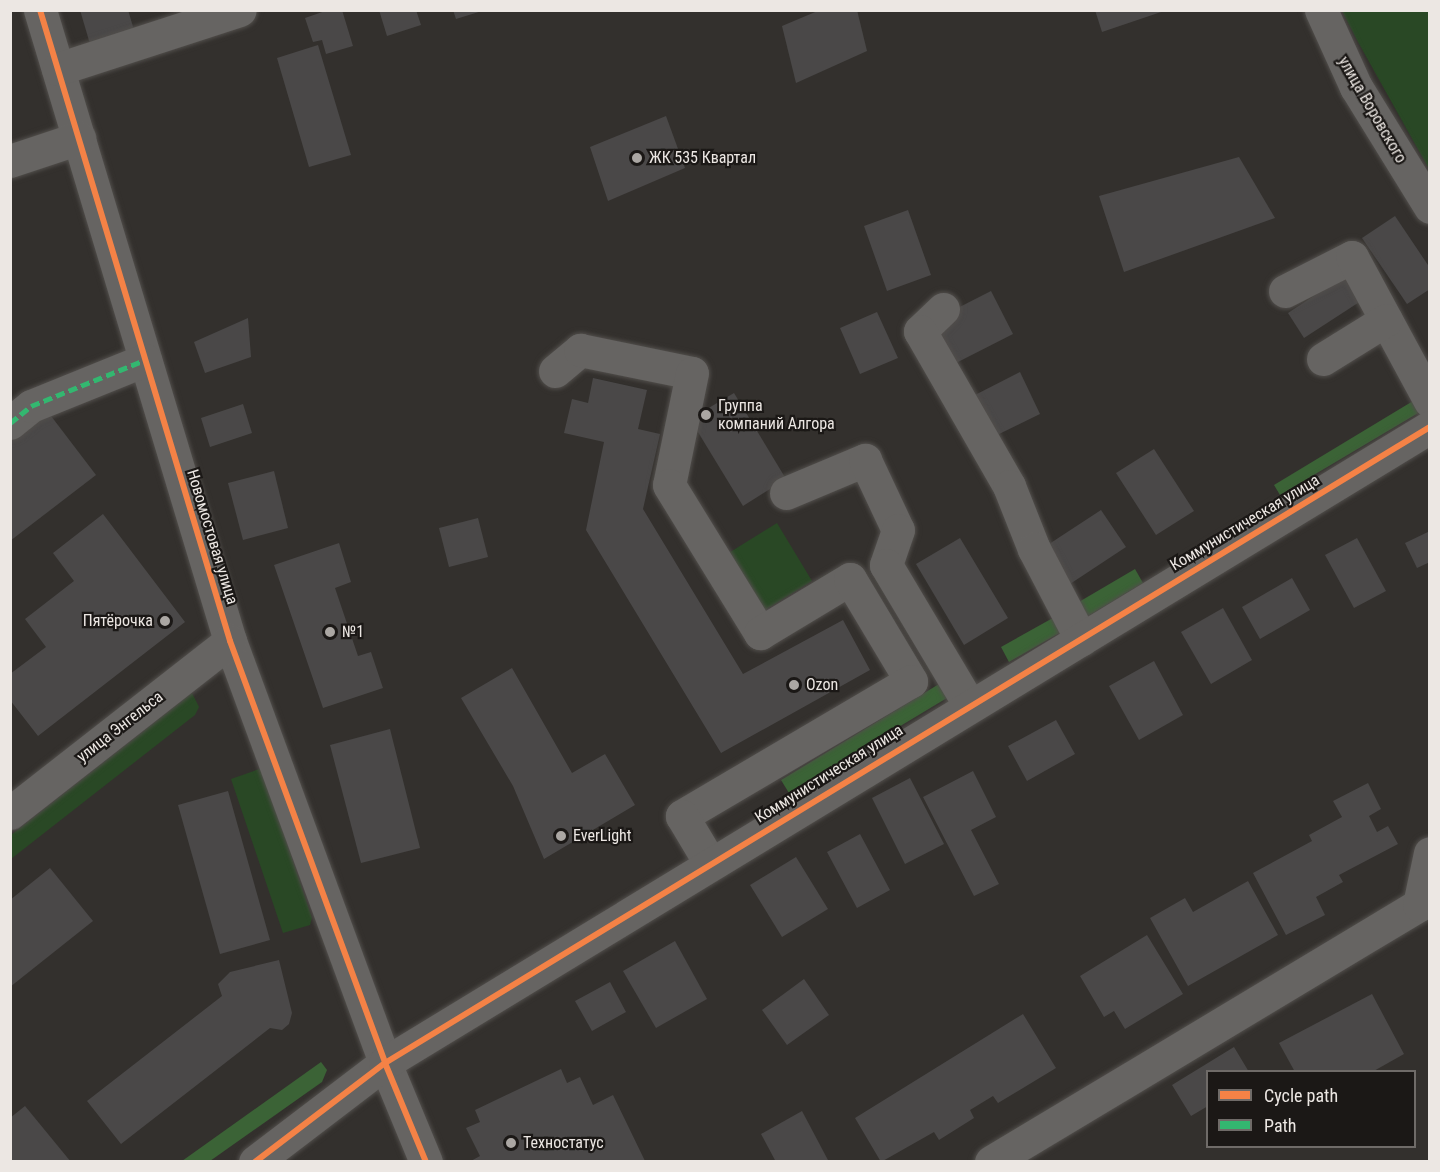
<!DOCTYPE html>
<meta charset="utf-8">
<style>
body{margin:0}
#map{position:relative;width:1440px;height:1172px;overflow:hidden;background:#33302d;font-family:"Roboto Condensed",sans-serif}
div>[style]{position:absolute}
.green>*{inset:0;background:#294825}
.forest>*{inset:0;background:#3b6336}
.building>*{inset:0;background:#4a4848}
.roads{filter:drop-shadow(0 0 2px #514e4b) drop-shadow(0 0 2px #514e4b)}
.minor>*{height:33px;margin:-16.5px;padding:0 16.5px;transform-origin:16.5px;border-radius:16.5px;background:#666462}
.quiet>*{height:4.5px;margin-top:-2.25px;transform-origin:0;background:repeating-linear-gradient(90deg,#33b770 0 9px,transparent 0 13.5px)}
.cycleway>*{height:6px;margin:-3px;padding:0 3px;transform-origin:3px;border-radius:3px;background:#f48246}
.dots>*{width:16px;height:16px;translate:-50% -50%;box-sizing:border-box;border:3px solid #1b1816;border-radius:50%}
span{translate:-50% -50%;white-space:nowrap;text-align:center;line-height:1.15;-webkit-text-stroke:4.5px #1b1816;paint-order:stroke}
.street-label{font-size:16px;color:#ece7e3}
.poi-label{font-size:16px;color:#ece7e3}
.left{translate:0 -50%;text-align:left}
.right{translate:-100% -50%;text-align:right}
.frame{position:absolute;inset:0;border:12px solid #ece7e3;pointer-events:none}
.legend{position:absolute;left:1206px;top:1070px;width:210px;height:78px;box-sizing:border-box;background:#1b1816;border:2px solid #6f6b68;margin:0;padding:8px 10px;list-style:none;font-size:18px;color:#ece7e3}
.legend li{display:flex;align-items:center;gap:12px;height:30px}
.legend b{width:30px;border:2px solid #6f6b68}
</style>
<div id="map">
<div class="green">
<div style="clip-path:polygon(1342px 11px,1429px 11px,1429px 169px,1358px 42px)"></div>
<div style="clip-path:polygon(777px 523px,812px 581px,762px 612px,727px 554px)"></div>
<div style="clip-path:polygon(192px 693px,199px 707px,195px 715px,11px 859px,11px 835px)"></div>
<div style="clip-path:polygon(262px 768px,312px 918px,310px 925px,283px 933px,231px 779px)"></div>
</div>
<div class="forest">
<div style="clip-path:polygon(1413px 401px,1420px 412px,1280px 495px,1274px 485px)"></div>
<div style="clip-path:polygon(1135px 569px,1143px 583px,1080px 621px,1072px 606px)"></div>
<div style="clip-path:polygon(1060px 614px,1068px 628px,1009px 662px,1001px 647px)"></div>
<div style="clip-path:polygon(939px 684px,947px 698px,789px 793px,781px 780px)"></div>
<div style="clip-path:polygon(321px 1062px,327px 1070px,322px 1082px,210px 1161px,182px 1161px)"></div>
</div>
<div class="building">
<div style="clip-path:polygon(80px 10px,128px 10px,134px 30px,90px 44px)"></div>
<div style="clip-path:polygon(328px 10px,342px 10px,353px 46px,326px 54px,322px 40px,313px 42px,305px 18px)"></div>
<div style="clip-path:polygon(379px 10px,416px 10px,421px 25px,387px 36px)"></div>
<div style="clip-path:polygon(453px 10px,482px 10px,482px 11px,456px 19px)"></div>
<div style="clip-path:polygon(820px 10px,857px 10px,867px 51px,796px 83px,782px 26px)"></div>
<div style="clip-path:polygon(1095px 10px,1164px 10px,1164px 11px,1102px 32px)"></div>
<div style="clip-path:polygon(318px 45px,351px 155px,309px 167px,277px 58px)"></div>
<div style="clip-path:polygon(666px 116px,685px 168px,608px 201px,590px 147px)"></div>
<div style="clip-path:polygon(1239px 157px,1275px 218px,1124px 272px,1099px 196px)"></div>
<div style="clip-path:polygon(908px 210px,931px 275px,887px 291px,864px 226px)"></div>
<div style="clip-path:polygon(1395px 216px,1430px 268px,1430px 289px,1407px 304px,1362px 238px)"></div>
<div style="clip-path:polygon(1347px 274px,1364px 299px,1304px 338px,1288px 313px)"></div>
<div style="clip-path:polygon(991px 291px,1013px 334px,956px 363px,934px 320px)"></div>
<div style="clip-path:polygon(877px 312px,898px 358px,860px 374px,840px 328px)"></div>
<div style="clip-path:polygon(248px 318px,251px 357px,205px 373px,194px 342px)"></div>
<div style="clip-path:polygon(1020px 372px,1040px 414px,993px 437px,973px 396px)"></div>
<div style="clip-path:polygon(593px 378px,647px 390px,638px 429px,660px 434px,643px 509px,743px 674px,843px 620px,870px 670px,721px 753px,586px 530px,604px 442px,564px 433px,572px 399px,588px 403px)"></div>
<div style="clip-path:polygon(734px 393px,786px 479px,743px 506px,690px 419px)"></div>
<div style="clip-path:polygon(243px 404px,252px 433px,210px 447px,201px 418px)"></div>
<div style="clip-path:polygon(48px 412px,96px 475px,10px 541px,10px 441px)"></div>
<div style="clip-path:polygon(1154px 449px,1194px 511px,1156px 535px,1116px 473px)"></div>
<div style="clip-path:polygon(274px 471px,288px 528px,243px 540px,228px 483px)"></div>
<div style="clip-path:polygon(1101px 510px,1126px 547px,1070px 584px,1046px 546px)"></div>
<div style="clip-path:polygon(103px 514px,185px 622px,38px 736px,10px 700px,10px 674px,46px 647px,25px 619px,74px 581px,53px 553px)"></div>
<div style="clip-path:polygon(478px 518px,488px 557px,449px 567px,439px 528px)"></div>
<div style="clip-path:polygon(1430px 531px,1430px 562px,1417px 568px,1405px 543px)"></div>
<div style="clip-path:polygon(960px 538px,1008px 618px,964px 645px,916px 564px)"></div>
<div style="clip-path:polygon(1357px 538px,1386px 591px,1354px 608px,1325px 555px)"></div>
<div style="clip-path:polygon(339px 543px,351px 582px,335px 588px,358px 656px,371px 652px,383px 688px,323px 708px,274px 565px)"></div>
<div style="clip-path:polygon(1292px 578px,1310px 610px,1260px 639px,1242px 607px)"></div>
<div style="clip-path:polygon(1223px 608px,1252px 660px,1211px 684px,1181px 632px)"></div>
<div style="clip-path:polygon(1154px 661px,1183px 715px,1139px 740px,1109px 686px)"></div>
<div style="clip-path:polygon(512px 668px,572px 773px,605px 754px,635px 805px,544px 859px,513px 786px,461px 698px)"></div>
<div style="clip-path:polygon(1056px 720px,1075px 754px,1027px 781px,1008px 746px)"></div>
<div style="clip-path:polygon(390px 729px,420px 848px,361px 863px,330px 745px)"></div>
<div style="clip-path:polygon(973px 771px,996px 817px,971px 830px,999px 884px,974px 896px,923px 797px)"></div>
<div style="clip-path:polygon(910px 778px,944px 844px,905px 864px,872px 798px)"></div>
<div style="clip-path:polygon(1368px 783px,1381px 809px,1369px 816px,1377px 832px,1388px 826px,1398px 844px,1339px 875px,1343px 882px,1316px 897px,1325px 915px,1286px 935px,1253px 873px,1312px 841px,1309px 835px,1342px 817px,1333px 801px)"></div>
<div style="clip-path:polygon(228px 791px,270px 940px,220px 954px,178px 805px)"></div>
<div style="clip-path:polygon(860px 834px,890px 890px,857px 908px,827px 852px)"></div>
<div style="clip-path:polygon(796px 857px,828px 909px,782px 937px,750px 885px)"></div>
<div style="clip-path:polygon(50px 868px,93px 921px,10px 987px,10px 900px)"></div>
<div style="clip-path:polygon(1248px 881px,1278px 935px,1188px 986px,1150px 918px,1185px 898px,1193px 912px)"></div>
<div style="clip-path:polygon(1147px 935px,1183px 994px,1125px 1029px,1114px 1011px,1104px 1017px,1080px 976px)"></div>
<div style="clip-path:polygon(675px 941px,707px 999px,656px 1028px,623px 971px)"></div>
<div style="clip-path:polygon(279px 960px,292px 1013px,289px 1024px,282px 1030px,270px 1028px,121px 1144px,87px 1101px,222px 996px,218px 984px,230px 972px)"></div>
<div style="clip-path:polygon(804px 979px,829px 1015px,787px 1045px,762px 1010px)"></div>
<div style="clip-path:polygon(610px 982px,626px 1012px,592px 1031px,575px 1001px)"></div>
<div style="clip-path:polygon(1372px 994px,1404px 1054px,1372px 1072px,1295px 1072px,1279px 1043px)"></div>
<div style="clip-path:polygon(1023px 1014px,1056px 1068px,998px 1103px,993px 1096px,970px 1110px,974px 1118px,939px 1140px,934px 1132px,881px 1162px,855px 1118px)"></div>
<div style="clip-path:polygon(1234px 1047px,1249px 1072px,1208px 1072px,1208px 1106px,1191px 1116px,1172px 1085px)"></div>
<div style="clip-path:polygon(561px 1069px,567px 1083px,580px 1077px,593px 1105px,613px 1095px,645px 1161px,469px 1162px,480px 1156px,466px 1128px,480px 1122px,475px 1110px)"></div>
<div style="clip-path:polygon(25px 1106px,71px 1162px,10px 1162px,10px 1118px)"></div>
<div style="clip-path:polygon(802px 1111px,829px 1162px,776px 1162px,761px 1134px)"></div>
</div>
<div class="roads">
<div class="minor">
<div style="left:40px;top:10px;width:659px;rotate:73.24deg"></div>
<div style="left:230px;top:641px;width:450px;rotate:69.8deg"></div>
<div style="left:385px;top:1063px;width:107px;rotate:67.5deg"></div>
<div style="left:1321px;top:10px;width:85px;rotate:65.6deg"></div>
<div style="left:1356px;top:87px;width:141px;rotate:58.3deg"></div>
<div style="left:58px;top:69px;width:191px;rotate:-18deg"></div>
<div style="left:10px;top:161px;width:73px;rotate:-18.4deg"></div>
<div style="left:1285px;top:291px;width:75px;rotate:-26.9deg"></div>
<div style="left:1352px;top:257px;width:164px;rotate:61.6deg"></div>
<div style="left:943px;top:309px;width:32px;rotate:136deg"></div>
<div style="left:920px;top:331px;width:179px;rotate:60.1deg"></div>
<div style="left:1009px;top:486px;width:68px;rotate:68.4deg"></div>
<div style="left:1034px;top:549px;width:102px;rotate:62.4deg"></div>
<div style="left:1323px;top:359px;width:74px;rotate:-31.8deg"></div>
<div style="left:555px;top:371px;width:33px;rotate:-40deg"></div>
<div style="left:580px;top:350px;width:114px;rotate:11.6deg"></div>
<div style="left:692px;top:373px;width:114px;rotate:101.6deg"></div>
<div style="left:669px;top:485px;width:174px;rotate:58.4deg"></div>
<div style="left:760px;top:633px;width:105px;rotate:-31deg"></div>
<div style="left:850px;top:579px;width:119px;rotate:59.1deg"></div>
<div style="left:911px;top:681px;width:266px;rotate:149.5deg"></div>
<div style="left:682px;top:816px;width:55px;rotate:59.2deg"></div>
<div style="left:10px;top:423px;width:27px;rotate:-39deg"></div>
<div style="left:31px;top:406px;width:123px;rotate:-22deg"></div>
<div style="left:786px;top:493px;width:86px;rotate:-22.7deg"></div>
<div style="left:865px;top:460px;width:77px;rotate:64.8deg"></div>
<div style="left:898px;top:530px;width:37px;rotate:109deg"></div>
<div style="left:886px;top:565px;width:162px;rotate:59.2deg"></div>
<div style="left:10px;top:813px;width:279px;rotate:-38deg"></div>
<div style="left:255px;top:1162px;width:163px;rotate:-37.3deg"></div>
<div style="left:385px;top:1063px;width:1223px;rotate:-31.33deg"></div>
<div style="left:991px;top:1162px;width:499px;rotate:-31deg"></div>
<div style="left:1419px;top:905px;width:53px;rotate:-78.1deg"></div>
</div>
</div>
<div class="quiet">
<div style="left:10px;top:423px;width:27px;rotate:-39deg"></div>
<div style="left:31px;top:406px;width:123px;rotate:-22deg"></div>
</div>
<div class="cycleway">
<div style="left:40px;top:10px;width:659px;rotate:73.24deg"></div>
<div style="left:230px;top:641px;width:450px;rotate:69.8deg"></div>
<div style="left:385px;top:1063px;width:107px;rotate:67.5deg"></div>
<div style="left:255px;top:1162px;width:163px;rotate:-37.3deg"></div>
<div style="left:385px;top:1063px;width:1223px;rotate:-31.33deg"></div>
</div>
<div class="dots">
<div style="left:637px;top:158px;background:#aba7a3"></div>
<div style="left:706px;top:415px;background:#aba7a3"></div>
<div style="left:165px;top:621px;background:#aba7a3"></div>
<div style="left:330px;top:632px;background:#aba7a3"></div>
<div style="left:794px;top:685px;background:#aba7a3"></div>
<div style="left:561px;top:836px;background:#aba7a3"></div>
<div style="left:511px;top:1143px;background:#aba7a3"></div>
</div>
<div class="street-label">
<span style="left:1372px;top:110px;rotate:60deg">улица Воровского</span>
<span style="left:1245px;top:523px;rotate:-31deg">Коммунистическая улица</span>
<span style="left:212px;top:537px;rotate:73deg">Новомостовая улица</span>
<span style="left:120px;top:727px;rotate:-38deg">улица Энгельса</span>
<span style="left:829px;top:774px;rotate:-32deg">Коммунистическая улица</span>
</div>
<div class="poi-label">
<span class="left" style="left:649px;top:158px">ЖК 535 Квартал</span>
<span class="left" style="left:718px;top:415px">Группа<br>компаний Алгора</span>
<span class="right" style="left:153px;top:621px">Пятёрочка</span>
<span class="left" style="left:342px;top:632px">№1</span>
<span class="left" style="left:806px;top:685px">Ozon</span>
<span class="left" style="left:573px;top:836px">EverLight</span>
<span class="left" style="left:523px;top:1143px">Техностатус</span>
</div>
<div class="frame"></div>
<ul class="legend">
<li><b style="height:8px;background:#f48246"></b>Cycle path</li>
<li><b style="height:8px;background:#33b770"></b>Path</li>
</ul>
</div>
